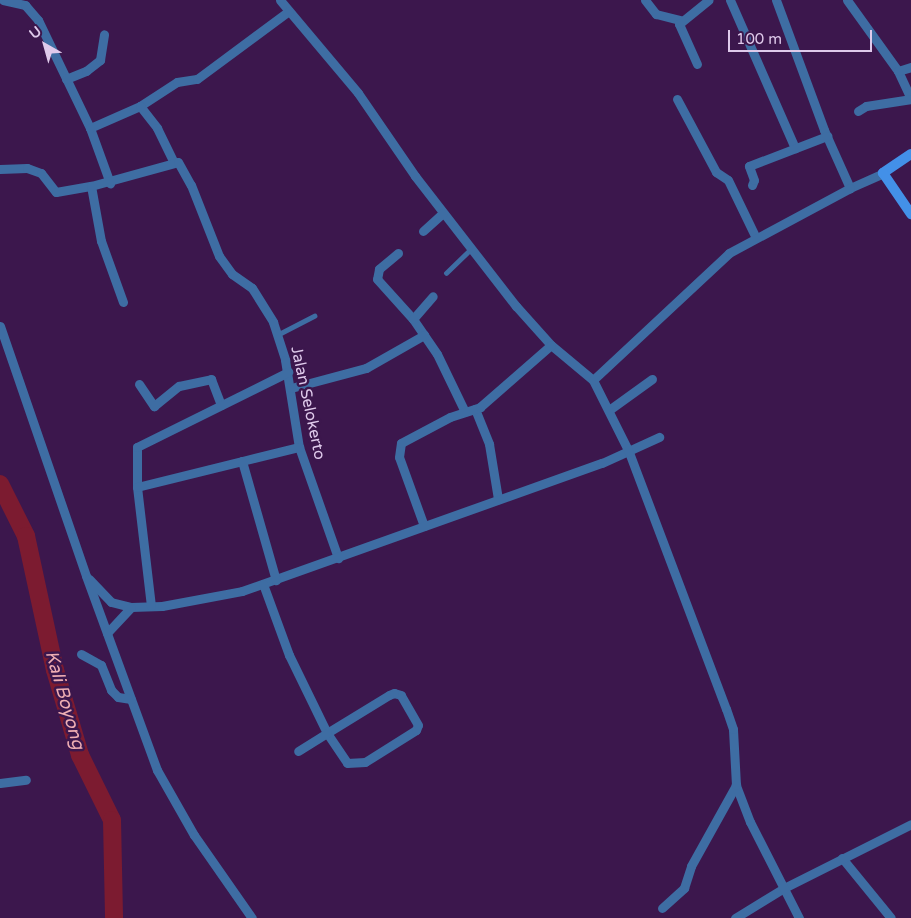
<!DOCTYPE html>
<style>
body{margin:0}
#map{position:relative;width:911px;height:918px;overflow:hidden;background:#3c174d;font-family:"Varela Round",sans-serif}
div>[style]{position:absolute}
.river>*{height:18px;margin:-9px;padding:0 9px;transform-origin:9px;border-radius:9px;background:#7c1b30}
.lane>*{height:4.5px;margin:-2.25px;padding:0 2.25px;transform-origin:2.25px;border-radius:2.25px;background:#3e6da3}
.street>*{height:9px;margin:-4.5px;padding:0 4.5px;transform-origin:4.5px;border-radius:4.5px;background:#3e6da3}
.secondary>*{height:10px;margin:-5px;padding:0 5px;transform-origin:5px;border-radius:5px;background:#4390e8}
span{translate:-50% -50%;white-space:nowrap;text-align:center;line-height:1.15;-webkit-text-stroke:5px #3c174d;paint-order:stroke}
.street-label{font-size:16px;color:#dfcaeb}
.water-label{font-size:18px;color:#efaeb3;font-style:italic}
.north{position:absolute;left:20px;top:20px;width:50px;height:50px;-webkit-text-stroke:4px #3c174d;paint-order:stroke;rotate:322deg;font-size:14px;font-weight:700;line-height:20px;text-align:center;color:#dfcaeb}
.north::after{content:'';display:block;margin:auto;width:18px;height:22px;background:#dfcaeb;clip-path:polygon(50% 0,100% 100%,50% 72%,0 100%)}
.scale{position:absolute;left:728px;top:30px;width:144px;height:22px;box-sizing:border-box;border:2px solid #dfcaeb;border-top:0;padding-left:6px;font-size:15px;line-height:18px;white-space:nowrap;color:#dfcaeb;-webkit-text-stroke:4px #3c174d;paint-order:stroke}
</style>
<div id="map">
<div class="river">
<div style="left:0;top:484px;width:58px;rotate:63.4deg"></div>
<div style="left:26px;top:536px;width:137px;rotate:77.8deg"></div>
<div style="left:55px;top:670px;width:89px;rotate:73.6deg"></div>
<div style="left:80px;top:755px;width:72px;rotate:63.8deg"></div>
<div style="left:112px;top:820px;width:98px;rotate:88.8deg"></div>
</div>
<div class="lane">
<div style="left:446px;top:273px;width:35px;rotate:-44deg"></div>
<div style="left:277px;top:335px;width:42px;rotate:-27.2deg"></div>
</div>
<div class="street">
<div style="left:3px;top:0;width:23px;rotate:13deg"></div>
<div style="left:25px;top:5px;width:20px;rotate:49deg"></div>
<div style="left:38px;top:20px;width:120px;rotate:64.3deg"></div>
<div style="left:90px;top:128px;width:59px;rotate:70deg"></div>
<div style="left:280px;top:0;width:121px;rotate:50deg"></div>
<div style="left:358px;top:93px;width:101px;rotate:55.5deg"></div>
<div style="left:415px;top:176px;width:165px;rotate:52.2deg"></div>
<div style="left:516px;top:306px;width:52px;rotate:48.1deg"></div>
<div style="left:551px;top:345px;width:55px;rotate:39.8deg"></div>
<div style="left:645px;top:0;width:18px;rotate:52deg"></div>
<div style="left:656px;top:14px;width:25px;rotate:14deg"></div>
<div style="left:730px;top:0;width:162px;rotate:66.3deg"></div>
<div style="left:776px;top:0;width:139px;rotate:69.7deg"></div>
<div style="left:824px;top:130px;width:64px;rotate:65.9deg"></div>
<div style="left:850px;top:188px;width:36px;rotate:-24deg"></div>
<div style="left:847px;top:0;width:87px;rotate:54.3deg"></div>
<div style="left:898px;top:71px;width:31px;rotate:65deg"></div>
<div style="left:697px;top:64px;width:44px;rotate:-114.2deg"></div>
<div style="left:679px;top:24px;width:38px;rotate:-39deg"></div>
<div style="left:898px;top:71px;width:14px;rotate:-17deg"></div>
<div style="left:66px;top:79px;width:22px;rotate:-22deg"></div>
<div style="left:86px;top:71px;width:18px;rotate:-38deg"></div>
<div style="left:100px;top:60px;width:26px;rotate:-81deg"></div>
<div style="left:677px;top:99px;width:83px;rotate:61.9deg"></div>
<div style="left:716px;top:172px;width:14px;rotate:34deg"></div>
<div style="left:728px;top:180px;width:64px;rotate:64.2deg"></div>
<div style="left:140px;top:106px;width:44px;rotate:-33deg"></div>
<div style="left:177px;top:82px;width:20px;rotate:-9deg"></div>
<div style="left:197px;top:79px;width:114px;rotate:-36.5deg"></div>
<div style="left:858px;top:111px;width:9px;rotate:-32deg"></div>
<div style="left:866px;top:106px;width:46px;rotate:-8.8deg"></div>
<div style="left:90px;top:128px;width:55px;rotate:-23.7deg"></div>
<div style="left:140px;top:106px;width:28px;rotate:52deg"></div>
<div style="left:157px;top:128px;width:37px;rotate:64deg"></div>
<div style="left:0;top:169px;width:27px;rotate:-2deg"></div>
<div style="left:27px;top:168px;width:15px;rotate:20deg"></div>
<div style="left:41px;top:173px;width:24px;rotate:52deg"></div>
<div style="left:56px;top:192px;width:36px;rotate:-10deg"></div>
<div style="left:752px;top:185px;width:5px;rotate:-68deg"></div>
<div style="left:754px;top:180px;width:15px;rotate:-110deg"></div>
<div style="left:749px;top:166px;width:84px;rotate:-21deg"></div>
<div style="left:423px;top:231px;width:27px;rotate:-42deg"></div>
<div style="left:398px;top:253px;width:25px;rotate:140deg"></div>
<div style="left:379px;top:269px;width:10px;rotate:101deg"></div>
<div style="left:377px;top:279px;width:54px;rotate:48deg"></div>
<div style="left:413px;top:319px;width:42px;rotate:55.6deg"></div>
<div style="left:437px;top:354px;width:64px;rotate:64.2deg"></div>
<div style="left:123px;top:302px;width:65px;rotate:-109.8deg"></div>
<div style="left:101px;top:241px;width:56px;rotate:-100.3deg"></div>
<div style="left:91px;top:186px;width:90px;rotate:-15.4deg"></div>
<div style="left:178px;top:162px;width:26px;rotate:61deg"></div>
<div style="left:191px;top:185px;width:76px;rotate:68.5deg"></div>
<div style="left:219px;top:256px;width:22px;rotate:54deg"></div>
<div style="left:232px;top:274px;width:24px;rotate:35deg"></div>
<div style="left:252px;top:288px;width:40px;rotate:58deg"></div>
<div style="left:273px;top:322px;width:40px;rotate:72deg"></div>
<div style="left:285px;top:360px;width:88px;rotate:80.9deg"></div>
<div style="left:299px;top:447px;width:118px;rotate:70.6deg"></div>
<div style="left:413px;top:319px;width:30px;rotate:-49deg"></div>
<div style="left:0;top:326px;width:264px;rotate:71deg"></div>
<div style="left:86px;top:576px;width:207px;rotate:69.9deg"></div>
<div style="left:157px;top:770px;width:75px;rotate:60.4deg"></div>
<div style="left:194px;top:835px;width:101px;rotate:55.1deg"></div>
<div style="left:139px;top:384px;width:27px;rotate:56deg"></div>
<div style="left:154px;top:406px;width:32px;rotate:-39deg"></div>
<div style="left:179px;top:386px;width:33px;rotate:-12deg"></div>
<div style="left:211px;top:379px;width:28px;rotate:69deg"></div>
<div style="left:291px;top:388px;width:78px;rotate:-14.9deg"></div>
<div style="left:366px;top:368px;width:67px;rotate:-29.6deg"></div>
<div style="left:475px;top:409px;width:38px;rotate:68deg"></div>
<div style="left:489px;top:444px;width:56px;rotate:80.7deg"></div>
<div style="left:609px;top:410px;width:53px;rotate:-35.8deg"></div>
<div style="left:242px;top:461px;width:59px;rotate:-13.8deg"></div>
<div style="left:137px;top:487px;width:40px;rotate:-90deg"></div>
<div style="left:137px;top:447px;width:169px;rotate:-26.4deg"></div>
<div style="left:424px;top:526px;width:73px;rotate:-109.9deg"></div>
<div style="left:399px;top:457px;width:14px;rotate:-82deg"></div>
<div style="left:401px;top:443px;width:55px;rotate:-28deg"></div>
<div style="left:450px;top:417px;width:32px;rotate:-18deg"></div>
<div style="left:480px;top:407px;width:94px;rotate:-41.1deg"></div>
<div style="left:89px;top:579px;width:32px;rotate:46deg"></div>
<div style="left:111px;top:602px;width:21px;rotate:14deg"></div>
<div style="left:131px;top:607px;width:31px;rotate:-2deg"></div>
<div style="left:162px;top:606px;width:81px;rotate:-10.6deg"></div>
<div style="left:242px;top:591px;width:382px;rotate:-19.6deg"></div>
<div style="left:602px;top:463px;width:63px;rotate:-24.5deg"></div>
<div style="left:263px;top:584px;width:76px;rotate:69.9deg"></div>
<div style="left:289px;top:655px;width:87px;rotate:64deg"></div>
<div style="left:327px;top:733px;width:36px;rotate:56deg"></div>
<div style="left:347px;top:763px;width:18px;rotate:-3deg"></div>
<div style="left:365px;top:762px;width:60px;rotate:-32.1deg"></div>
<div style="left:416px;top:730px;width:5px;rotate:-68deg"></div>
<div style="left:418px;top:725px;width:34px;rotate:-120deg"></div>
<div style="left:401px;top:695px;width:7px;rotate:-164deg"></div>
<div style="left:394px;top:693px;width:5px;rotate:158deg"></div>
<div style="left:389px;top:695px;width:73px;rotate:148.5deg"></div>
<div style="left:327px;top:733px;width:34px;rotate:148deg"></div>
<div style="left:151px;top:606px;width:120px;rotate:-96.7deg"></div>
<div style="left:137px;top:487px;width:108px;rotate:-13.9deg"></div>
<div style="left:242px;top:461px;width:124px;rotate:74.1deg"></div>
<div style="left:107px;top:633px;width:35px;rotate:-47deg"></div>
<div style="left:81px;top:654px;width:23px;rotate:29deg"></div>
<div style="left:101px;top:665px;width:27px;rotate:68deg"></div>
<div style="left:111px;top:690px;width:10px;rotate:45deg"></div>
<div style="left:118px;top:697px;width:13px;rotate:9deg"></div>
<div style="left:0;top:783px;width:26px;rotate:-7deg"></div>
<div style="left:842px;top:858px;width:77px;rotate:50.8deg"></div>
<div style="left:662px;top:908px;width:30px;rotate:-42deg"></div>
<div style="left:684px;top:888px;width:23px;rotate:-72deg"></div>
<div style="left:691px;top:866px;width:93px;rotate:-60.9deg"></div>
<div style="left:735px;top:918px;width:57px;rotate:-31.5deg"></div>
<div style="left:784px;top:888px;width:142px;rotate:-26.7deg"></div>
<div style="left:799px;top:918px;width:108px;rotate:-117deg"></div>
<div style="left:750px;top:822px;width:40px;rotate:-111deg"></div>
<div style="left:736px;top:785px;width:56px;rotate:-93.1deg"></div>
<div style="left:733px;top:729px;width:21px;rotate:-109deg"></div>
<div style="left:726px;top:709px;width:275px;rotate:-110.7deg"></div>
<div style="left:629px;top:452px;width:80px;rotate:-116.6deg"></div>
<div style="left:593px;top:380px;width:186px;rotate:-43deg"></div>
<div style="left:729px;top:253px;width:137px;rotate:-28.2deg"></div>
</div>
<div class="secondary">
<div style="left:911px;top:154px;width:34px;rotate:146deg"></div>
<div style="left:883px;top:173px;width:50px;rotate:55.7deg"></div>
</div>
<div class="street-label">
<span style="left:308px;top:403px;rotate:78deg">Jalan Selokerto</span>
</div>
<div class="water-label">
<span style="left:65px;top:700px;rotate:74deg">Kali Boyong</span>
</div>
<div class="north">U</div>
<div class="scale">100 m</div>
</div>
